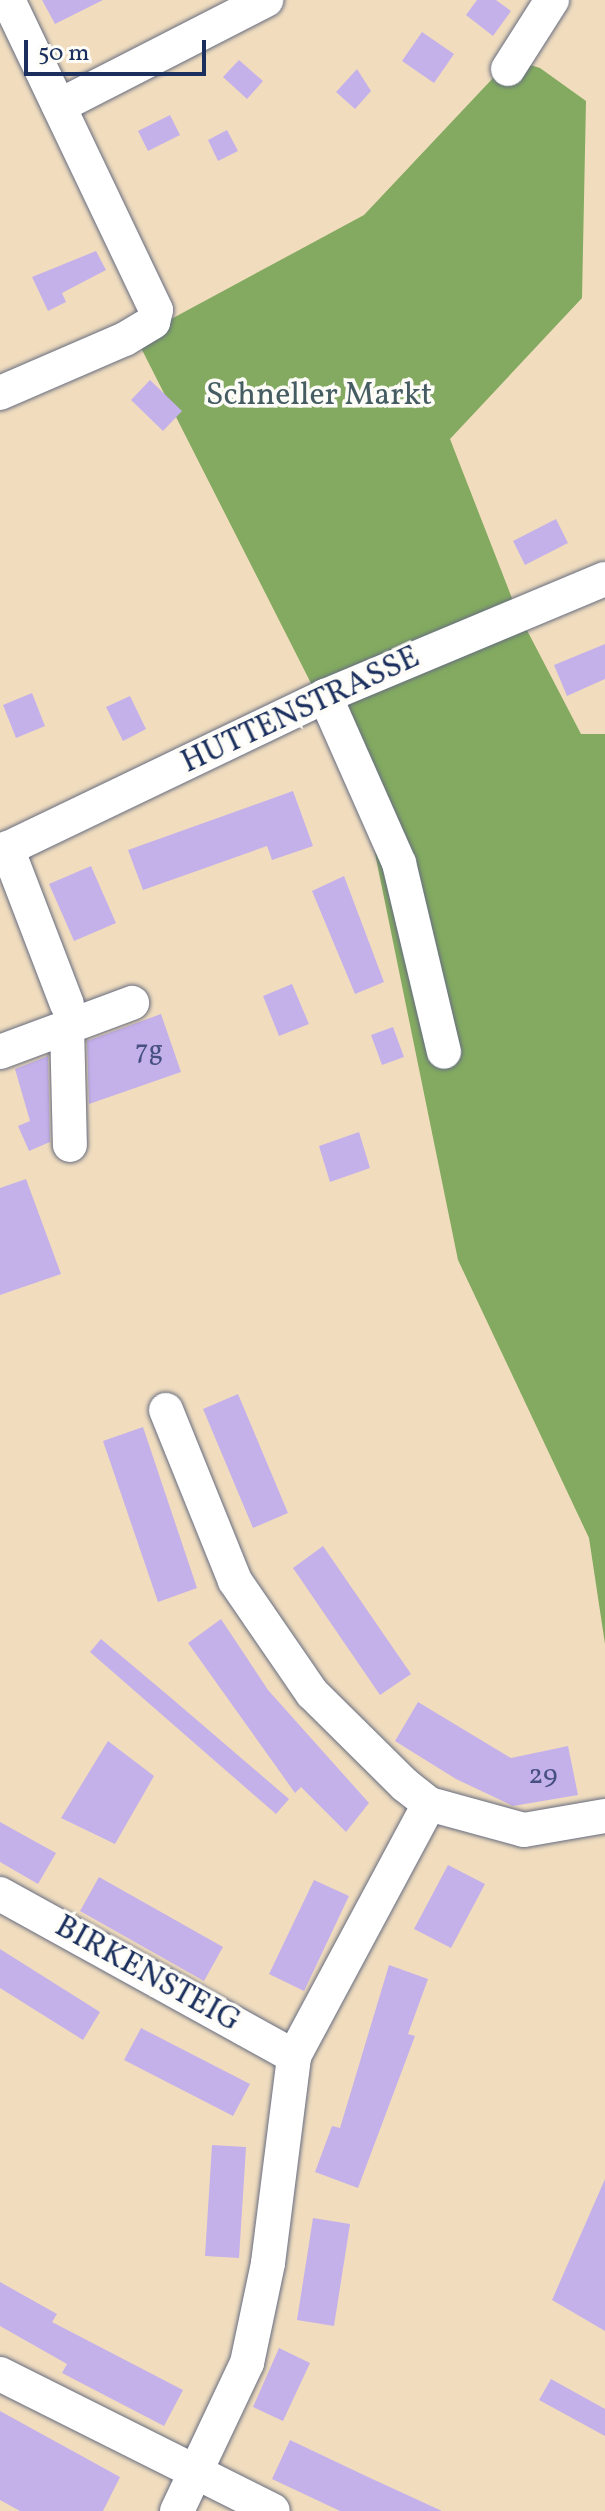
<!DOCTYPE html>
<style>
body{margin:0}
#map{position:relative;width:605px;height:2511px;overflow:hidden;background:#f1ddbe;font-family:Vollkorn,serif}
div>[style]{position:absolute}
.forest>*{inset:0;background:#83aa60}
.building>*{inset:0;background:#c5b1ea}
.roads{filter:drop-shadow(0 0 2px #666c80) drop-shadow(0 0 2px #666c80)}
.minor>*{height:34px;margin:-17px;padding:0 17px;transform-origin:17px;border-radius:17px;background:#fff}
span{translate:-50% -50%;white-space:nowrap;text-align:center;line-height:1.15;-webkit-text-stroke:7px #fdfcf7;paint-order:stroke}
.number-label{font-size:28px;color:#465081}
.number-label span{-webkit-text-stroke-width:0}
.park-label{font-size:32px;color:#445c62}
.street-label{font-size:32px;color:#1b2f5e}
.scale{position:absolute;left:24px;top:40px;width:182px;height:36px;box-sizing:border-box;border:4px solid #1b2f5e;border-top:0;padding-left:10px;font-size:24px;line-height:28px;white-space:nowrap;color:#1b2f5e;-webkit-text-stroke:6px #fdfcf7;paint-order:stroke}
</style>
<div id="map">
<div class="forest">
<div style="clip-path:polygon(511px 59px,540px 68px,586px 101px,582px 298px,450px 439px,517px 611px,581px 734px,605px 734px,605px 1644px,589px 1538px,458px 1260px,360px 780px,136px 338px,364px 215px)"></div>
</div>
<div class="building">
<div style="clip-path:polygon(42px 0,103px 0,55px 24px)"></div>
<div style="clip-path:polygon(477px 0,496px 0,511px 11px,493px 36px,466px 15px)"></div>
<div style="clip-path:polygon(422px 32px,454px 54px,434px 83px,402px 61px)"></div>
<div style="clip-path:polygon(239px 60px,263px 81px,247px 99px,223px 77px)"></div>
<div style="clip-path:polygon(357px 69px,371px 91px,355px 109px,336px 92px)"></div>
<div style="clip-path:polygon(170px 115px,180px 135px,148px 151px,138px 131px)"></div>
<div style="clip-path:polygon(227px 130px,238px 151px,218px 161px,208px 140px)"></div>
<div style="clip-path:polygon(96px 251px,106px 270px,62px 293px,66px 302px,48px 311px,32px 277px)"></div>
<div style="clip-path:polygon(150px 380px,182px 411px,163px 431px,131px 400px)"></div>
<div style="clip-path:polygon(556px 519px,568px 543px,525px 565px,513px 541px)"></div>
<div style="clip-path:polygon(605px 644px,605px 679px,567px 696px,554px 665px)"></div>
<div style="clip-path:polygon(32px 693px,45px 726px,16px 738px,3px 705px)"></div>
<div style="clip-path:polygon(130px 696px,146px 729px,123px 741px,106px 707px)"></div>
<div style="clip-path:polygon(293px 791px,313px 846px,272px 860px,267px 846px,143px 890px,128px 850px)"></div>
<div style="clip-path:polygon(91px 866px,116px 923px,74px 941px,49px 884px)"></div>
<div style="clip-path:polygon(344px 876px,384px 982px,355px 994px,312px 891px)"></div>
<div style="clip-path:polygon(292px 984px,309px 1024px,279px 1036px,263px 996px)"></div>
<div style="clip-path:polygon(161px 1014px,181px 1072px,89px 1104px,87px 1041px)"></div>
<div style="clip-path:polygon(393px 1027px,404px 1057px,382px 1065px,371px 1035px)"></div>
<div style="clip-path:polygon(48px 1056px,50px 1142px,29px 1151px,18px 1126px,30px 1121px,15px 1069px)"></div>
<div style="clip-path:polygon(359px 1132px,370px 1168px,330px 1182px,319px 1146px)"></div>
<div style="clip-path:polygon(26px 1179px,61px 1274px,0 1295px,0 1188px)"></div>
<div style="clip-path:polygon(238px 1394px,288px 1513px,253px 1528px,203px 1409px)"></div>
<div style="clip-path:polygon(143px 1427px,197px 1588px,158px 1602px,103px 1441px)"></div>
<div style="clip-path:polygon(323px 1546px,411px 1674px,380px 1695px,293px 1568px)"></div>
<div style="clip-path:polygon(221px 1619px,268px 1690px,369px 1803px,346px 1832px,301px 1787px,295px 1793px,188px 1643px)"></div>
<div style="clip-path:polygon(101px 1639px,170px 1697px,289px 1799px,276px 1814px,223px 1768px,90px 1652px)"></div>
<div style="clip-path:polygon(418px 1702px,511px 1758px,568px 1746px,578px 1795px,513px 1806px,456px 1779px,395px 1741px)"></div>
<div style="clip-path:polygon(108px 1741px,154px 1776px,115px 1844px,61px 1818px)"></div>
<div style="clip-path:polygon(0 1822px,56px 1853px,38px 1884px,0 1862px)"></div>
<div style="clip-path:polygon(448px 1865px,485px 1884px,451px 1948px,414px 1929px)"></div>
<div style="clip-path:polygon(99px 1877px,223px 1947px,204px 1981px,80px 1911px)"></div>
<div style="clip-path:polygon(314px 1880px,349px 1896px,304px 1991px,269px 1974px)"></div>
<div style="clip-path:polygon(0 1949px,100px 2012px,83px 2040px,0 1988px)"></div>
<div style="clip-path:polygon(389px 1965px,428px 1979px,408px 2034px,415px 2036px,358px 2188px,315px 2172px,332px 2126px,340px 2128px)"></div>
<div style="clip-path:polygon(141px 2028px,250px 2084px,233px 2116px,124px 2060px)"></div>
<div style="clip-path:polygon(212px 2145px,246px 2147px,239px 2258px,205px 2256px)"></div>
<div style="clip-path:polygon(605px 2179px,605px 2331px,552px 2300px)"></div>
<div style="clip-path:polygon(313px 2218px,350px 2224px,334px 2326px,297px 2320px)"></div>
<div style="clip-path:polygon(0 2282px,57px 2314px,52px 2322px,183px 2390px,164px 2426px,62px 2373px,67px 2364px,0 2326px)"></div>
<div style="clip-path:polygon(279px 2348px,310px 2363px,283px 2421px,253px 2407px)"></div>
<div style="clip-path:polygon(551px 2379px,605px 2409px,605px 2436px,539px 2400px)"></div>
<div style="clip-path:polygon(0 2411px,120px 2477px,103px 2511px,20px 2511px,0 2500px)"></div>
<div style="clip-path:polygon(290px 2440px,368px 2477px,442px 2511px,340px 2511px,272px 2479px)"></div>
</div>
<div class="roads">
<div class="minor">
<div style="left:508px;top:69px;width:82px;rotate:-57.5deg"></div>
<div style="left:59px;top:106px;width:233px;rotate:-27.1deg"></div>
<div style="left:0;top:393px;width:136px;rotate:-23.4deg"></div>
<div style="left:125px;top:339px;width:33px;rotate:-31deg"></div>
<div style="left:153px;top:322px;width:12px;rotate:-76deg"></div>
<div style="left:156px;top:310px;width:344px;rotate:-115.5deg"></div>
<div style="left:325px;top:696px;width:183px;rotate:66.1deg"></div>
<div style="left:399px;top:863px;width:194px;rotate:76.6deg"></div>
<div style="left:7px;top:848px;width:167px;rotate:69deg"></div>
<div style="left:0;top:852px;width:361px;rotate:-25.6deg"></div>
<div style="left:325px;top:696px;width:303px;rotate:-22.7deg"></div>
<div style="left:67px;top:1026px;width:119px;rotate:88.6deg"></div>
<div style="left:0;top:1052px;width:141px;rotate:-20.4deg"></div>
<div style="left:166px;top:1410px;width:184px;rotate:68deg"></div>
<div style="left:235px;top:1581px;width:136px;rotate:55.5deg"></div>
<div style="left:312px;top:1693px;width:131px;rotate:44.7deg"></div>
<div style="left:405px;top:1785px;width:31px;rotate:38deg"></div>
<div style="left:429px;top:1804px;width:98px;rotate:15.3deg"></div>
<div style="left:524px;top:1830px;width:82px;rotate:-9.8deg"></div>
<div style="left:0;top:1894px;width:336px;rotate:28.9deg"></div>
<div style="left:0;top:2374px;width:305px;rotate:26.6deg"></div>
<div style="left:177px;top:2511px;width:164px;rotate:-64.7deg"></div>
<div style="left:247px;top:2363px;width:102px;rotate:-78.1deg"></div>
<div style="left:268px;top:2263px;width:209px;rotate:-82.8deg"></div>
<div style="left:294px;top:2056px;width:286px;rotate:-61.8deg"></div>
</div>
</div>
<div class="number-label">
<span style="left:149px;top:1051px">7g</span>
<span style="left:543px;top:1776px">29</span>
</div>
<div class="park-label">
<span style="left:319px;top:396px">Schneller Markt</span>
</div>
<div class="street-label">
<span style="left:301px;top:711px;rotate:-25deg">HUTTENSTRASSE</span>
<span style="left:147px;top:1975px;rotate:29deg">BIRKENSTEIG</span>
</div>
<div class="scale">50 m</div>
</div>
